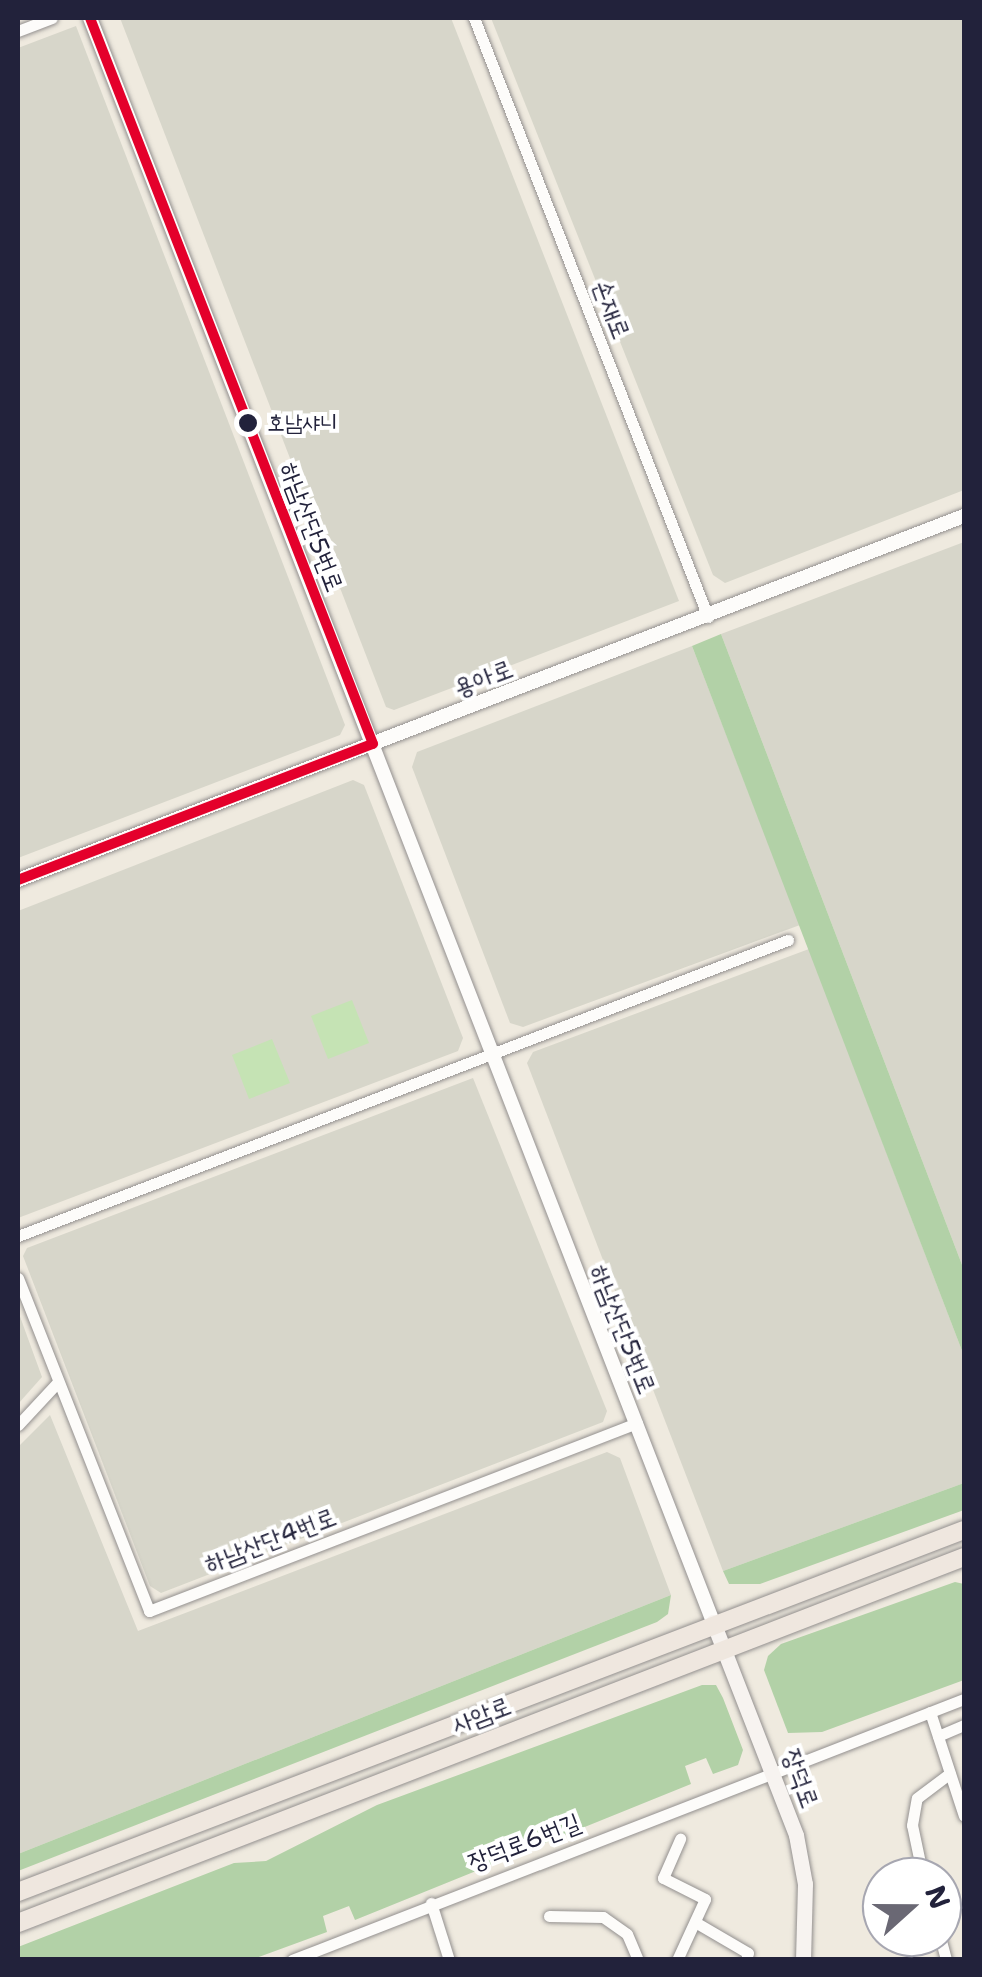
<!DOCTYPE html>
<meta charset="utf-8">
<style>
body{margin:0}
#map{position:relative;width:982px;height:1977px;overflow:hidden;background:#efeadf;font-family:"Shantell Sans","Poor Story",sans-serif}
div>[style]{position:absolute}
.industrial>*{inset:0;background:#d7d6ca}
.green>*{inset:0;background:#c5e3b4}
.forest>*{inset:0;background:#b2d1a7}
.roads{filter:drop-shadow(0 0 2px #93908f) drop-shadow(0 0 2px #93908f)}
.minor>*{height:11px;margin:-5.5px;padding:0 5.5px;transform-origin:5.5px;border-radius:5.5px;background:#fdfcfa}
.tertiary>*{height:14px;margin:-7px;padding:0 7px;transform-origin:7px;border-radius:7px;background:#fdfcfa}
.secondary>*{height:15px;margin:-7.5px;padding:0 7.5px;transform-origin:7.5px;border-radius:7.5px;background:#f7f3f0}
.primary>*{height:18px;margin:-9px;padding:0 9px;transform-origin:9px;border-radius:9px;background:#efe7df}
.bus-1>*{height:10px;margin:-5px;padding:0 5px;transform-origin:5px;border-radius:5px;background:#e4002b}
.dots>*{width:28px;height:28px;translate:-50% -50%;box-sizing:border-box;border:5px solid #fff;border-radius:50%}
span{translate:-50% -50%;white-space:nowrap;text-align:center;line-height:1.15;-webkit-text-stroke:8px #fff;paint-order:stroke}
.bus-label{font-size:22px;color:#22223b}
.left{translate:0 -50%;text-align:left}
.street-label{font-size:25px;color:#22223b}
.frame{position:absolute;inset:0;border:20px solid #22223b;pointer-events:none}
.north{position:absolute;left:862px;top:1857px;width:100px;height:100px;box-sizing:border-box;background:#fff;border:2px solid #a7a7b1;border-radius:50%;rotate:69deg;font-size:28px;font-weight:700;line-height:40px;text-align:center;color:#22223b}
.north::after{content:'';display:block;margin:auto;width:35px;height:45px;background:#6a6874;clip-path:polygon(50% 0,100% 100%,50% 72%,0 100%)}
</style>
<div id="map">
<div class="industrial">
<div style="clip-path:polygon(120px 18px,451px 18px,679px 601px,394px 710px,386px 707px)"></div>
<div style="clip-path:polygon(491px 18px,964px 18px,964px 490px,725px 583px,713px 575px)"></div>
<div style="clip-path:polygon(76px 26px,345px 725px,340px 735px,18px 858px,18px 48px)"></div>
<div style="clip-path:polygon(964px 542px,964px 1270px,721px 634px)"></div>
<div style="clip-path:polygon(692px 646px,800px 925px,523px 1027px,510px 1023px,412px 767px,417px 752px)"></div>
<div style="clip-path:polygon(353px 780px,364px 785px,463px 1038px,458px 1051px,18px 1218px,18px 911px)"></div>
<div style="clip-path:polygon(809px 949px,964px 1356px,964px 1483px,723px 1571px,527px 1063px,533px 1052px)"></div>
<div style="clip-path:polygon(473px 1078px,607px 1411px,603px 1422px,161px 1593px,150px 1586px,23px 1256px,27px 1248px)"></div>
<div style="clip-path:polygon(18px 1311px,42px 1377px,18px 1404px)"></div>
<div style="clip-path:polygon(50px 1415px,138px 1631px,607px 1452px,620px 1458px,671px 1595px,18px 1854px,18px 1447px)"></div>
</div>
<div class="green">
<div style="clip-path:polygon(352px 1000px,369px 1043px,328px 1059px,311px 1016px)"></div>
<div style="clip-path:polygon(272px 1039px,290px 1083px,249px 1099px,232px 1055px)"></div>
</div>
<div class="forest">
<div style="clip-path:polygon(721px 634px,964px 1270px,964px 1356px,692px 646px)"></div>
<div style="clip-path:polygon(964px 1483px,964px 1510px,760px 1584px,729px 1584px,723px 1571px)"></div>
<div style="clip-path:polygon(955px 1582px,964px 1584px,964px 1680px,822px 1732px,788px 1733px,764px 1670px,768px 1656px,781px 1644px)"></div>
<div style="clip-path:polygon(671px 1595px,668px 1614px,657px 1622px,18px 1871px,18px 1854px)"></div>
<div style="clip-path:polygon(702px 1685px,716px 1685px,723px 1698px,743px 1750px,738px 1765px,713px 1774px,706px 1758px,685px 1766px,691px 1784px,355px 1920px,349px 1906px,323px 1916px,327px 1932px,253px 1959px,18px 1959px,18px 1947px,234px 1863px,266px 1861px,377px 1805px)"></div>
</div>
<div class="roads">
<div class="minor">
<div style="left:474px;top:18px;width:643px;rotate:68.66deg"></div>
<div style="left:18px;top:31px;width:36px;rotate:-21deg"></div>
<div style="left:18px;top:1236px;width:825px;rotate:-21.03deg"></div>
<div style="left:18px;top:1278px;width:358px;rotate:68.5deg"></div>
<div style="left:149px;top:1611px;width:523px;rotate:-21.07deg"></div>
<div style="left:18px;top:1425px;width:57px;rotate:-47.1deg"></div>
<div style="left:930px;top:1712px;width:109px;rotate:71.9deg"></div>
<div style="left:938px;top:1736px;width:28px;rotate:-23deg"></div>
<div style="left:923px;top:1877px;width:53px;rotate:-101.9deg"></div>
<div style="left:912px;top:1825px;width:27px;rotate:-80deg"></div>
<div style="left:917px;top:1798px;width:41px;rotate:-37.1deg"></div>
<div style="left:431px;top:1903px;width:60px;rotate:72.5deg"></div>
<div style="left:549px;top:1916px;width:54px;rotate:1.1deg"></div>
<div style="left:603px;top:1917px;width:29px;rotate:35deg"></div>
<div style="left:627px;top:1934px;width:28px;rotate:67deg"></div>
<div style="left:695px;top:1922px;width:61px;rotate:30.3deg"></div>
<div style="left:748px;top:1953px;width:7px;rotate:106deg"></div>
<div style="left:940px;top:1937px;width:24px;rotate:75deg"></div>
<div style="left:292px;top:1960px;width:721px;rotate:-21.23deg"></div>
<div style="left:677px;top:1960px;width:67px;rotate:-65.3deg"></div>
<div style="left:705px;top:1899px;width:47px;rotate:-153.4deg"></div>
<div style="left:663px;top:1878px;width:43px;rotate:-66.4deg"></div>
</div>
<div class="tertiary">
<div style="left:90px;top:18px;width:1721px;rotate:68.77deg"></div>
<div style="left:18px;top:880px;width:1014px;rotate:-21.05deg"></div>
</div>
<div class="secondary">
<div style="left:713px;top:1622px;width:229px;rotate:68.7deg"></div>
<div style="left:796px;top:1835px;width:50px;rotate:79.6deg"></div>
<div style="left:805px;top:1884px;width:76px;rotate:91.5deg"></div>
</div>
<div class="primary">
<div style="left:18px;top:1892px;width:1013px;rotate:-20.94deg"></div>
<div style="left:18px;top:1923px;width:1014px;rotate:-21.15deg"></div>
</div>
</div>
<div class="bus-1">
<div style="left:90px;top:18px;width:779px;rotate:68.7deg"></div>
<div style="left:18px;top:880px;width:380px;rotate:-21deg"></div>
</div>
<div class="dots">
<div style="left:248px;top:423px;background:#22223b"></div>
</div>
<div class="bus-label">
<span class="left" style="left:267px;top:423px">호남샤니</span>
</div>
<div class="street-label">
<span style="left:612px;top:309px;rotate:69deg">손재로</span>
<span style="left:312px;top:527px;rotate:69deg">하남산단5번로</span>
<span style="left:483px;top:678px;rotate:-21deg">용아로</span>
<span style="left:623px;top:1329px;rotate:68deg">하남산단5번로</span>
<span style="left:270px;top:1540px;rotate:-21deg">하남산단4번로</span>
<span style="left:481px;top:1715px;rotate:-21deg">사암로</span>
<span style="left:801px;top:1778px;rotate:70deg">장덕로</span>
<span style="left:524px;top:1842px;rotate:-21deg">장덕로6번길</span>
</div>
<div class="frame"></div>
<div class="north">N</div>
</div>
